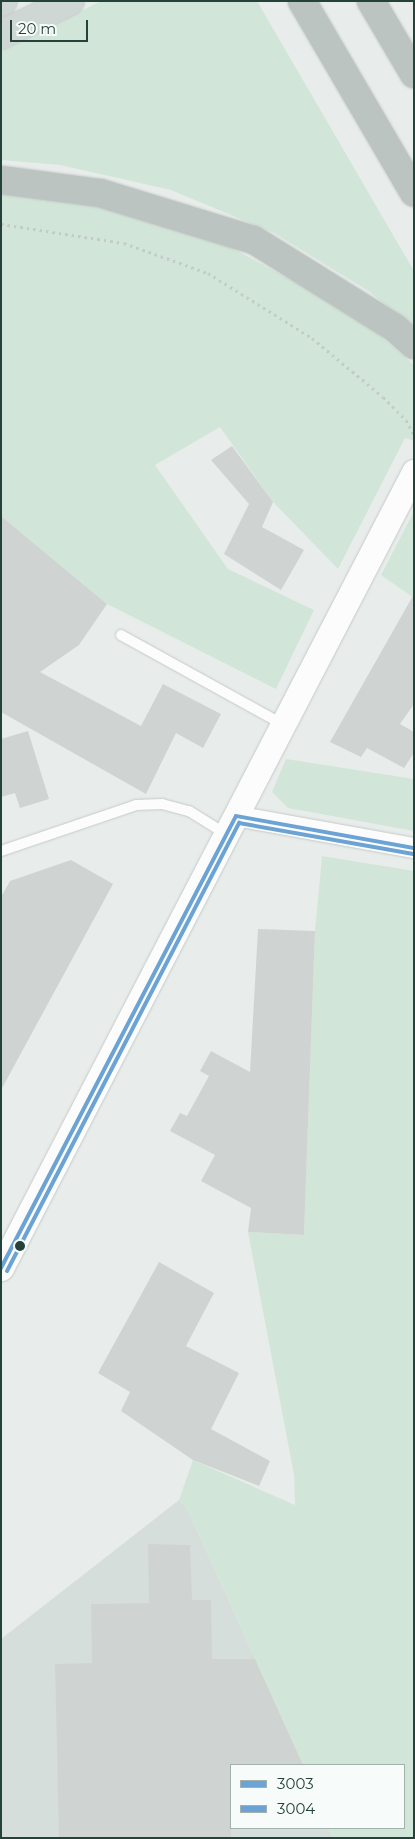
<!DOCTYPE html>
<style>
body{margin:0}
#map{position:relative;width:415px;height:1839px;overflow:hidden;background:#e8edeb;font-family:Montserrat,sans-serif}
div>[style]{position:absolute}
.built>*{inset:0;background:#d6dedb}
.green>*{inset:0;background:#d1e6d8}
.building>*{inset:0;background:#cfd4d2}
.path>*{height:3px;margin-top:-1.5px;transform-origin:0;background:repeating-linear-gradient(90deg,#c3ccca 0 2.5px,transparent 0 6.5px)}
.roads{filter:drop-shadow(0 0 1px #c5cac8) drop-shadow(0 0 1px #c5cac8)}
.service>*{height:10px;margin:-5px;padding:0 5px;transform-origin:5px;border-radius:5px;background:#fcfcfc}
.minor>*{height:20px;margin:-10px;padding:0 10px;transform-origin:10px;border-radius:10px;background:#fcfcfc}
.tertiary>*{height:25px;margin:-12.5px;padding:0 12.5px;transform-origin:12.5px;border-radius:12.5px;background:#fcfcfc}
.primary>*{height:28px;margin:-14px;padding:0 14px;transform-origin:14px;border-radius:14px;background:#cfd7d5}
.motorway>*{height:28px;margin:-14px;padding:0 14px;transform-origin:14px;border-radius:14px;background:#bcc4c2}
.bus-1>*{height:4px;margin:-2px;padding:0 2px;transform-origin:2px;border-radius:2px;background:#6ba3d4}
.bus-2>*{height:4px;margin:-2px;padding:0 2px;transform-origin:2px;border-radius:2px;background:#6ba3d4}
.dots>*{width:14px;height:14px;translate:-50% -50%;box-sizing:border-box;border:2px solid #f7fbf9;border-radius:50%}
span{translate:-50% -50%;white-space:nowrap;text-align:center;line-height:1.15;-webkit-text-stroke:4.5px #f7fbf9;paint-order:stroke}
.frame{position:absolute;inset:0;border:2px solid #24423a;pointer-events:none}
.legend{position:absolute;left:230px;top:1764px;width:175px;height:65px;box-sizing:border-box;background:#f7fbf9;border:1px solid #a3b1ad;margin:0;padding:6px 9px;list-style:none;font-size:15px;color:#24423a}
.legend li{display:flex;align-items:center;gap:10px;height:25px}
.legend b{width:25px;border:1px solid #a3b1ad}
.scale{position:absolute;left:10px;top:20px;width:78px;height:22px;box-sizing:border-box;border:2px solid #24423a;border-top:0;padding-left:6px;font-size:15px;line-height:18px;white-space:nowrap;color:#24423a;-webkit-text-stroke:4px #f7fbf9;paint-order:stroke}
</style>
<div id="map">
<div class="built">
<div style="clip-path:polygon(179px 1500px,187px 1508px,303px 1765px,231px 1765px,231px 1828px,329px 1828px,333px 1838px,1px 1838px,1px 1639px)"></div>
</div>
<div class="green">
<div style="clip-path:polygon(101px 1px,257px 1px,414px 271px,414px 329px,370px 292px,274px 233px,171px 190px,60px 165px,1px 160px,1px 51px)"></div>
<div style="clip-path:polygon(1px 191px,128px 212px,213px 238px,355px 314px,414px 365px,414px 441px,405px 438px,338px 569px,273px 502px,220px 427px,155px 465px,228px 569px,314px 610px,276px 689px,107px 604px,1px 516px)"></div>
<div style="clip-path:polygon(414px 511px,414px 598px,381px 575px)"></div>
<div style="clip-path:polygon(286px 759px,414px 779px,414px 831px,288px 808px,272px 792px)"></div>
<div style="clip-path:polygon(322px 856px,414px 871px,414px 1838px,333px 1838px,329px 1828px,404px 1828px,404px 1765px,303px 1765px,187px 1508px,179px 1500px,193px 1460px,295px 1505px,294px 1475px,248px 1232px,304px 1235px,315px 931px)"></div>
</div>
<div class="building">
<div style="clip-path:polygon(232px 446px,273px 502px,262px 527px,304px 550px,281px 590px,224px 554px,249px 504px,211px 460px)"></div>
<div style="clip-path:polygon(1px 516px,107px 604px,79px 645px,40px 672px,141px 726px,163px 684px,221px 714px,203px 748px,176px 733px,146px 794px,1px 712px)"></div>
<div style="clip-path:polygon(414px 594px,414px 704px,400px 724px,414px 732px,414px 753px,404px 768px,367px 748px,361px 757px,330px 742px)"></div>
<div style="clip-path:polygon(28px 731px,49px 799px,20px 808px,15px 793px,1px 797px,1px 739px)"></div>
<div style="clip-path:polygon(71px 860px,113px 884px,1px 1090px,1px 897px,10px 881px)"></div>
<div style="clip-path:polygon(258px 929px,315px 931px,304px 1235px,248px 1232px,251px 1208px,201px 1181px,215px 1155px,170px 1131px,180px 1113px,187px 1116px,209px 1076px,200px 1071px,211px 1051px,250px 1072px)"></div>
<div style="clip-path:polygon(159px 1262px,214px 1293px,186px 1346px,239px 1373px,211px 1429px,270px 1461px,259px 1486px,193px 1460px,121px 1411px,130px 1392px,98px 1373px)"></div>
<div style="clip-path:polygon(148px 1544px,190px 1545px,192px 1600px,211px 1600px,212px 1659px,255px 1659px,303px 1765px,231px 1765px,231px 1838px,59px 1838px,55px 1664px,92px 1663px,91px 1604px,149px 1603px)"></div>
</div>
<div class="path">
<div style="left:1px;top:224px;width:124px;rotate:8.8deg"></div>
<div style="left:124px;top:243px;width:89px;rotate:19.7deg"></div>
<div style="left:208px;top:273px;width:123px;rotate:32deg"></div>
<div style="left:312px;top:338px;width:92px;rotate:39.7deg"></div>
<div style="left:383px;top:397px;width:33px;rotate:45deg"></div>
<div style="left:406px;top:420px;width:17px;rotate:62deg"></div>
</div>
<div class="roads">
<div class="service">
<div style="left:121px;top:635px;width:184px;rotate:28.9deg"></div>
<div style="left:1px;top:851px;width:143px;rotate:-18.8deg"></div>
<div style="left:136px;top:805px;width:26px;rotate:-2deg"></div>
<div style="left:162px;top:804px;width:28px;rotate:15deg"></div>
<div style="left:189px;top:811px;width:44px;rotate:31.9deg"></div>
</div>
<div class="minor">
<div style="left:236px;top:816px;width:181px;rotate:10.2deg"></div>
</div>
<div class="tertiary">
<div style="left:1px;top:1268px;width:897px;rotate:-62.58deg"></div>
</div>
<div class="primary">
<div style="left:1px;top:2px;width:2px;rotate:-27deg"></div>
<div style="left:1px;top:35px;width:77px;rotate:-26.2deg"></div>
</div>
<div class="motorway">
<div style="left:302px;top:1px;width:222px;rotate:59.7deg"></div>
<div style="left:371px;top:1px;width:85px;rotate:59.5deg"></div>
<div style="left:1px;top:180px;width:100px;rotate:7.5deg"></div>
<div style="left:100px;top:193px;width:161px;rotate:17deg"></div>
<div style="left:254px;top:240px;width:166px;rotate:32deg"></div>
<div style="left:395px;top:328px;width:25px;rotate:42deg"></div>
</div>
</div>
<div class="bus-1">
<div style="left:236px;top:816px;width:181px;rotate:10.2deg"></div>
<div style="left:1px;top:1268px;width:509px;rotate:-62.53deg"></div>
</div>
<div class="bus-2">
<div style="left:7px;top:1271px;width:505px;rotate:-62.62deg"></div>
<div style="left:239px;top:823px;width:177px;rotate:10.1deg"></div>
</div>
<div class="dots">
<div style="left:20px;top:1246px;background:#24423a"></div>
</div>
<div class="frame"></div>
<ul class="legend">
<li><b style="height:6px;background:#6ba3d4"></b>3003</li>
<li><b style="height:6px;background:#6ba3d4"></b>3004</li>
</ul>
<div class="scale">20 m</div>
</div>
